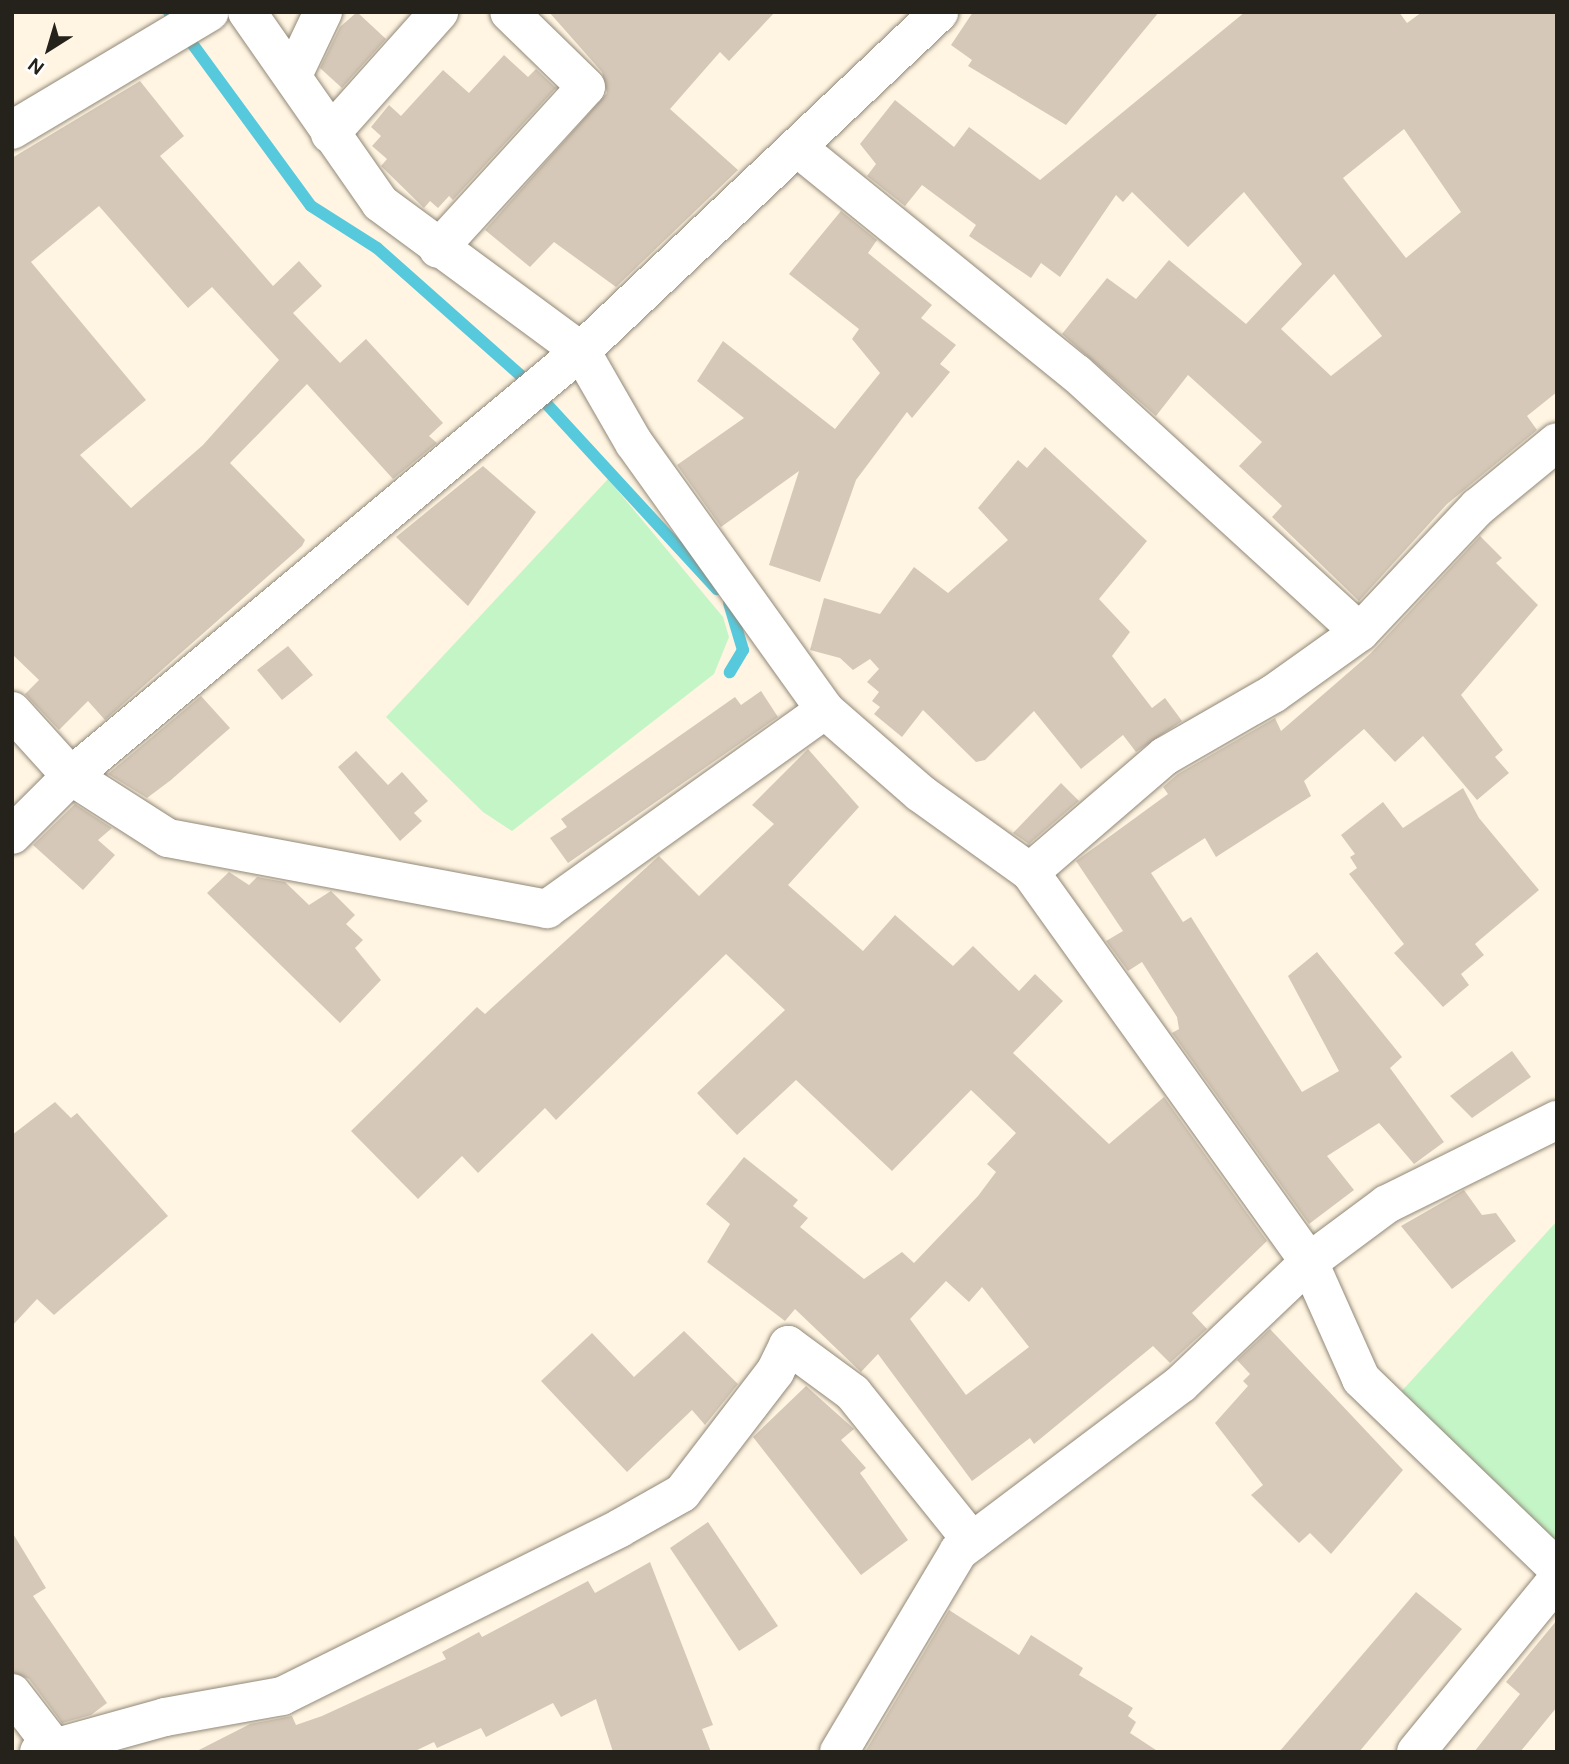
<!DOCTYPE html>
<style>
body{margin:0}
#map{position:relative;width:1569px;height:1764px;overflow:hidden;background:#fff5e2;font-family:"DM Sans",sans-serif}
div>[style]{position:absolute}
.green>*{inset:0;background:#c4f5c7}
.stream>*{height:12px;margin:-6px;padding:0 6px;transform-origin:6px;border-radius:6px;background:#57c9dc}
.building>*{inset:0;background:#d5c8b8}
.roads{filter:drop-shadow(0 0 2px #928878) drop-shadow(0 0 2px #928878)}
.minor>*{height:38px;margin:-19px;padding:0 19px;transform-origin:19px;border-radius:19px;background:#fff}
span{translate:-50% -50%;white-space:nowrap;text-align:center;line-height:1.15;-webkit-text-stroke:5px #fff;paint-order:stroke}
.frame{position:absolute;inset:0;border:14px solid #25221b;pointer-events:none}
.north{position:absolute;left:14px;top:14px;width:70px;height:70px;-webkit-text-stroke:5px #fff;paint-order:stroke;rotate:217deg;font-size:19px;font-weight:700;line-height:28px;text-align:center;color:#25221b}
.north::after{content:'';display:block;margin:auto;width:24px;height:32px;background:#25221b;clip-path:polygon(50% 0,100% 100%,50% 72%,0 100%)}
</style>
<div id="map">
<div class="green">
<div style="clip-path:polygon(608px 479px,723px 617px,729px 637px,714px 674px,512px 831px,483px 812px,386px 717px)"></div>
<div style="clip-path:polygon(1557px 1221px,1557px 1551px,1399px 1394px)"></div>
</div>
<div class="stream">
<div style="left:169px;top:12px;width:240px;rotate:53.8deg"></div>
<div style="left:311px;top:206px;width:78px;rotate:32.5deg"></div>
<div style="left:377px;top:248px;width:191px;rotate:41.6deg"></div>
<div style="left:520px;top:375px;width:291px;rotate:47.4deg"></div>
<div style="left:729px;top:603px;width:49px;rotate:73.4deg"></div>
<div style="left:743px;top:650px;width:26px;rotate:121deg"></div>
</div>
<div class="building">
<div style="clip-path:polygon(357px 12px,386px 39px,342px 88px,320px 68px,340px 27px)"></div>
<div style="clip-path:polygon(549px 12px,775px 12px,729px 61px,720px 52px,670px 109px,738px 170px,616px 287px,554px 242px,530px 267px,485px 230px,607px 93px,602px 72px)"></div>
<div style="clip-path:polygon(973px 12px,1159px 12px,1066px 125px,968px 66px,972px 60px,951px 45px)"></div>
<div style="clip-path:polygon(evenodd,1245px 12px,1399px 12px,1407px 23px,1422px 12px,1557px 12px,1557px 392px,1527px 416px,1537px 430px,1447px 504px,1359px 601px,1272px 517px,1282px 506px,1239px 466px,1262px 442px,1188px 375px,1156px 416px,1062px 334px,1107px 278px,1136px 299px,1169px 260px,1246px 324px,1302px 264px,1244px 192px,1188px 247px,1132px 192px,1123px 202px,1116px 195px,1060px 277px,1041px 263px,1031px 278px,969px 236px,976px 225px,922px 185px,905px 206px,867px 176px,876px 164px,860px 144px,895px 100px,954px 147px,969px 127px,1040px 180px,1245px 12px,1404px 129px,1461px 212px,1406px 258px,1343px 178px,1404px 129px,1245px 12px,1334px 274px,1382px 336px,1331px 376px,1281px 329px,1334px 274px)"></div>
<div style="clip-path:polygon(504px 55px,528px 77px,536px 69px,556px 88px,453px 200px,449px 196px,438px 208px,430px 201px,424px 208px,381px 166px,387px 159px,372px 146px,381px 136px,371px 127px,389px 105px,401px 116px,443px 70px,469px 93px)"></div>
<div style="clip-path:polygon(evenodd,140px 81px,184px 136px,160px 156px,273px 286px,299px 261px,322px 286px,293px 313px,340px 363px,366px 339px,443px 423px,429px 436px,437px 443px,393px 479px,307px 384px,230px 463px,305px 540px,302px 546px,105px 720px,88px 701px,59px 730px,25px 694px,39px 680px,12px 654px,12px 158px,140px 81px,99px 206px,188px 308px,212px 287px,279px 360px,203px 445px,131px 508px,80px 455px,146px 400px,31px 262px,99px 206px)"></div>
<div style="clip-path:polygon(841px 211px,877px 240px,868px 253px,932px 305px,921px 318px,956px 345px,940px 364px,950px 372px,912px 418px,907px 412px,856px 480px,820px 582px,769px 565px,799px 471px,721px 527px,677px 465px,744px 418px,697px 381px,723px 341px,835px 429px,880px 373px,852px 339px,859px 329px,789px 274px)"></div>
<div style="clip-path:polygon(1045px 447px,1147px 541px,1099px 599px,1130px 632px,1112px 656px,1152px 708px,1165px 698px,1182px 721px,1136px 752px,1123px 735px,1081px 769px,1034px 711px,985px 760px,976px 762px,923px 710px,902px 737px,874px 714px,880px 707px,872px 701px,879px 692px,867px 682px,879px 669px,870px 659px,853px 670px,840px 658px,810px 650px,824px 598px,880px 614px,914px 567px,948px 593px,1008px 540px,978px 508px,1018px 460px,1027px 468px)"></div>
<div style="clip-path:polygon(483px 466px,536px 512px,468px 606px,396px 537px)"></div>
<div style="clip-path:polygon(1480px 536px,1502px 558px,1496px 563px,1538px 605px,1461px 695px,1503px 750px,1495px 757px,1509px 773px,1477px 800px,1423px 736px,1395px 762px,1364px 729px,1304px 781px,1311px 796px,1216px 857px,1205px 838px,1151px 873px,1183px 922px,1191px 917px,1302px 1092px,1339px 1071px,1288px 976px,1317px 952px,1402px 1057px,1390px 1068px,1444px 1142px,1414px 1164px,1379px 1123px,1327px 1156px,1354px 1190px,1309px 1224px,1172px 1033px,1179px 1029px,1177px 1017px,1142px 962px,1128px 971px,1106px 941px,1123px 931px,1076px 861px,1168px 794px,1163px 787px,1178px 774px,1275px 718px,1281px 731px,1371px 653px)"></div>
<div style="clip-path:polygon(288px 646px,313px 675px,282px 700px,257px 670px)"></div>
<div style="clip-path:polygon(761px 691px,778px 717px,568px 863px,550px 838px,567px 827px,561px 819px,735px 697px,741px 705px)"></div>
<div style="clip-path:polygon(201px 696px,230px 728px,171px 780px,147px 798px,108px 774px)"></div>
<div style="clip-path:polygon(evenodd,808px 749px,859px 807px,788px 885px,863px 951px,895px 915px,953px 966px,973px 946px,1019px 991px,1035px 974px,1063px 1001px,1013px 1053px,1109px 1144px,1164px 1097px,1267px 1241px,1192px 1313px,1207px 1329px,1170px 1363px,1153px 1346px,1034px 1444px,1030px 1438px,972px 1481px,878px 1354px,861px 1372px,795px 1309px,785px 1321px,707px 1262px,730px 1224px,706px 1204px,744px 1157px,798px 1200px,793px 1206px,808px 1218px,800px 1227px,864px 1279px,902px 1252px,914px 1263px,978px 1196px,996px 1172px,987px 1164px,1016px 1133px,971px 1090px,892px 1171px,796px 1080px,737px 1135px,697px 1093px,785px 1010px,726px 954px,556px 1120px,545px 1108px,478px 1173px,462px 1156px,418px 1199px,351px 1131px,477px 1007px,485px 1014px,659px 856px,699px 896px,774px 824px,752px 805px,808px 749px,946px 1281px,969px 1302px,982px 1287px,1029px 1347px,966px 1395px,910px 1319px,946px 1281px)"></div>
<div style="clip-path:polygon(356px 751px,388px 785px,402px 772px,428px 801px,414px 813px,422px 821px,400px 841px,338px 767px)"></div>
<div style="clip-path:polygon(1061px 783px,1079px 801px,1029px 844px,1013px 833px)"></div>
<div style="clip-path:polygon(1463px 788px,1479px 818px,1539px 890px,1475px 944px,1484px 955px,1461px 974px,1469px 985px,1443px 1007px,1394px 953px,1404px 944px,1349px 874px,1357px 868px,1350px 857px,1355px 854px,1341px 835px,1383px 802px,1403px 828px)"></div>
<div style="clip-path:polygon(75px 804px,112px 828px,98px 840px,115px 855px,83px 890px,33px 845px)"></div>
<div style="clip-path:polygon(229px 872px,249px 885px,257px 877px,285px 882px,309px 905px,331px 891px,355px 915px,346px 924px,363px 940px,355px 948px,381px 980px,340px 1023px,207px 893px)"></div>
<div style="clip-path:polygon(1512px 1051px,1531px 1077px,1472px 1118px,1450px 1096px)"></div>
<div style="clip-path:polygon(55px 1102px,71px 1118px,77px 1113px,168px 1216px,54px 1315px,37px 1299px,12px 1326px,12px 1135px)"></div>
<div style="clip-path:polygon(1464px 1190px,1482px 1215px,1496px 1213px,1516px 1241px,1452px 1289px,1401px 1226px)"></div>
<div style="clip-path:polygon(1270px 1329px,1403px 1470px,1331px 1554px,1310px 1533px,1299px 1543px,1251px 1495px,1263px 1485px,1215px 1423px,1248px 1386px,1243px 1381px,1250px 1374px,1237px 1360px)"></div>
<div style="clip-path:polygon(684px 1331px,738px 1384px,705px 1425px,692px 1410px,627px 1472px,541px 1381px,592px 1333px,634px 1377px)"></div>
<div style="clip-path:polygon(806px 1386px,854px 1429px,841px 1440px,866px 1468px,860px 1473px,908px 1540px,861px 1575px,753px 1437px)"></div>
<div style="clip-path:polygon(708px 1522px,778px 1626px,739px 1651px,670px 1548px)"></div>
<div style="clip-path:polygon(12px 1532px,46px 1588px,33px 1596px,107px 1703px,91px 1715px,62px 1723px,29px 1679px,12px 1672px)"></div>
<div style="clip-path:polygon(650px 1562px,713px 1725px,702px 1729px,711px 1752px,613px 1752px,596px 1699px,561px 1717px,553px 1703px,486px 1737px,481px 1728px,437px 1748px,434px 1742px,413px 1752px,195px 1752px,250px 1724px,292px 1716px,296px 1725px,322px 1716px,446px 1659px,442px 1652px,479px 1632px,482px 1637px,588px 1581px,595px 1593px)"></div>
<div style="clip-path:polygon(1416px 1592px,1462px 1629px,1359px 1752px,1279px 1752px)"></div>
<div style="clip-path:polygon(949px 1610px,1019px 1655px,1031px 1635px,1083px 1668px,1079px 1675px,1133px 1708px,1128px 1716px,1136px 1722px,1130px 1733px,1159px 1752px,865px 1752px)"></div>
<div style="clip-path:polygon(1557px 1620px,1557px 1707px,1520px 1752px,1474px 1752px,1520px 1694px,1506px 1682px)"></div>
</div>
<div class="roads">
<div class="minor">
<div style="left:247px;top:12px;width:233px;rotate:55.1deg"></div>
<div style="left:380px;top:203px;width:250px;rotate:36.4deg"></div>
<div style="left:581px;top:351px;width:106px;rotate:60.1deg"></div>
<div style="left:634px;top:443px;width:328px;rotate:54.4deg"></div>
<div style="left:825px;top:710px;width:126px;rotate:41.1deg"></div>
<div style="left:920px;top:793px;width:135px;rotate:35.7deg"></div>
<div style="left:1030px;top:872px;width:480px;rotate:54.4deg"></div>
<div style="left:1309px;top:1262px;width:128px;rotate:66deg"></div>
<div style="left:1361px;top:1379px;width:272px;rotate:44deg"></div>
<div style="left:294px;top:73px;width:68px;rotate:-64.6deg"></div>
<div style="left:12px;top:130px;width:230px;rotate:-30.8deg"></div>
<div style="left:330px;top:134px;width:164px;rotate:-48.2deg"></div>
<div style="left:799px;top:149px;width:356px;rotate:39deg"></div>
<div style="left:1076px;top:373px;width:384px;rotate:42.4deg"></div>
<div style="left:438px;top:249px;width:219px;rotate:-47.6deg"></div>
<div style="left:586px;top:87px;width:107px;rotate:-135.8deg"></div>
<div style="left:12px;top:711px;width:88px;rotate:47.8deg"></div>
<div style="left:71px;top:776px;width:115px;rotate:32.6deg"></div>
<div style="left:168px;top:838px;width:386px;rotate:10.6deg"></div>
<div style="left:547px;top:909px;width:342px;rotate:-35.6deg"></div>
<div style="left:12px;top:835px;width:83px;rotate:-45deg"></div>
<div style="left:71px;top:776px;width:664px;rotate:-39.81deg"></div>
<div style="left:581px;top:351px;width:493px;rotate:-43.4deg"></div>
<div style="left:1030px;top:872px;width:178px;rotate:-40.7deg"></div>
<div style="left:1165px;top:756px;width:125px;rotate:-29.9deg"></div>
<div style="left:1273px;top:694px;width:107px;rotate:-35.5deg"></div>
<div style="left:1360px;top:632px;width:172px;rotate:-46.7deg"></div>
<div style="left:1478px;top:507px;width:102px;rotate:-39.4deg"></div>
<div style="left:12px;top:1693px;width:66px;rotate:52.4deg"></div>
<div style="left:39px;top:1752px;width:131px;rotate:-15.5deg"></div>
<div style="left:165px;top:1717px;width:119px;rotate:-10.2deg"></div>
<div style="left:282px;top:1696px;width:377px;rotate:-26.4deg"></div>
<div style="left:620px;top:1528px;width:71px;rotate:-29.4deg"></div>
<div style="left:682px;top:1493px;width:153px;rotate:-52.5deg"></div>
<div style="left:775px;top:1372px;width:30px;rotate:-64deg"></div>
<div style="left:788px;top:1345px;width:81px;rotate:36.4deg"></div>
<div style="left:853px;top:1393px;width:190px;rotate:51.2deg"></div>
<div style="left:839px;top:1752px;width:233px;rotate:-59.2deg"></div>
<div style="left:958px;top:1552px;width:279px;rotate:-37deg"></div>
<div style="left:1181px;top:1384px;width:177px;rotate:-43.6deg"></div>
<div style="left:1309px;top:1262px;width:97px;rotate:-36.6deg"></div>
<div style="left:1387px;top:1204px;width:190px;rotate:-26.3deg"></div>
<div style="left:1416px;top:1752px;width:222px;rotate:-50.7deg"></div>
</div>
</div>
<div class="frame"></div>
<div class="north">N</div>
</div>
